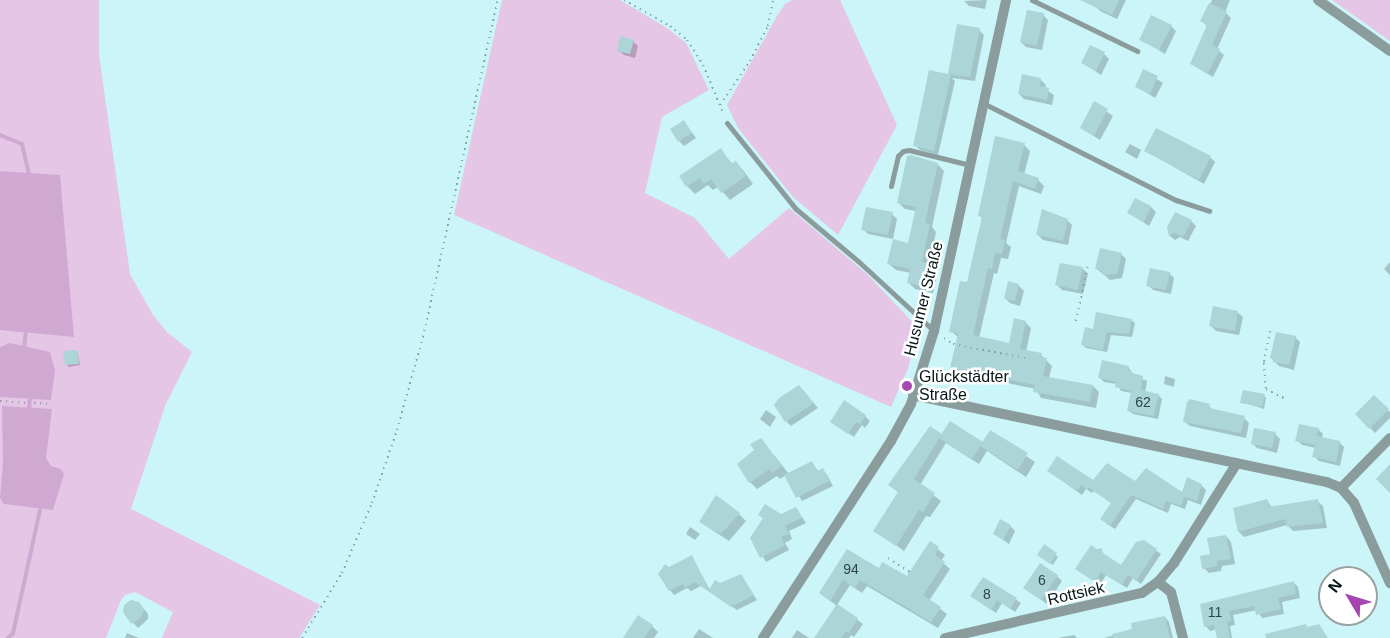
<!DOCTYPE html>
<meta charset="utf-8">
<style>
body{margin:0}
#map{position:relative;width:1390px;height:638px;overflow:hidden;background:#cbf5f8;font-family:Arial,sans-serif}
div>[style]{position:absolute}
.green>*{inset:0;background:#e5c6e7}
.water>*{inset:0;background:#cfa9d2}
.shadow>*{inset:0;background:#0003}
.stream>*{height:4px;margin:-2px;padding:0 2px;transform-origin:2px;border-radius:2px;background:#cfa9d2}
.building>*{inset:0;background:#abd5d7}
.path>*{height:2px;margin-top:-1px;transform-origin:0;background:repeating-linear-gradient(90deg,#85a6a8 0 1.5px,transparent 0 6px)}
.service>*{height:5px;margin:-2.5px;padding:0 2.5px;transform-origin:2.5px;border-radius:2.5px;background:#8b9c9d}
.minor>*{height:10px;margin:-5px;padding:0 5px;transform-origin:5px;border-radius:5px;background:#8b9c9d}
.dots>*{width:16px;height:16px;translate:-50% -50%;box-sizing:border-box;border:3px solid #fff;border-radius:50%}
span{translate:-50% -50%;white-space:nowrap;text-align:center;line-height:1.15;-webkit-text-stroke:5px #fff;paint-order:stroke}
.number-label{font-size:14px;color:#2f4647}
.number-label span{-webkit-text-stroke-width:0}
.street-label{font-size:16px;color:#061617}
.poi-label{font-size:16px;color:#061617}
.left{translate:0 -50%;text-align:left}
.north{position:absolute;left:1318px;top:566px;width:60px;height:60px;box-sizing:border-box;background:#fff;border:2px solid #9ba2a2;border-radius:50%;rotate:308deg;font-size:16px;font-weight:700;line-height:24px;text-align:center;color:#061617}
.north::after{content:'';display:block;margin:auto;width:21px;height:27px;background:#a646af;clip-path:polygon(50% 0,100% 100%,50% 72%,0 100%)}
</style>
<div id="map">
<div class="green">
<div style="clip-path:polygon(0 0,99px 0,99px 55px,130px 274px,153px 315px,167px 332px,192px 352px,165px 406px,131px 509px,320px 605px,299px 638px,162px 638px,173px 612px,135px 592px,125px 595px,121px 600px,106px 638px,0 638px)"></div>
<div style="clip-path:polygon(502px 0,620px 0,667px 28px,686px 43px,709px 90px,662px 117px,645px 193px,695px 218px,729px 259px,789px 208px,868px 275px,918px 328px,908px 369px,891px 407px,454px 215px)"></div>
<div style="clip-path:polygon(792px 0,840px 0,897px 125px,838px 235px,793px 197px,738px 128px,727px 105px,777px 16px,785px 4px)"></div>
<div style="clip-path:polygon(1332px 0,1390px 0,1390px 41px)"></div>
</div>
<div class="water">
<div style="clip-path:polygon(0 171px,60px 175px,74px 337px,0 330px)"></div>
<div style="clip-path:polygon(10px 343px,50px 352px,55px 370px,51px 400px,0 397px,0 347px)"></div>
<div style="clip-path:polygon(2px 406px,52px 409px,46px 458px,51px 466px,61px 469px,64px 474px,53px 510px,4px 504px,0 498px,3px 462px)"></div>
</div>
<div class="shadow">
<div style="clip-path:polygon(987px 0,985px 9px,969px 6px,964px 1px)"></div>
<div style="clip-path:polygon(1097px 0,1126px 0,1117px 19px,1100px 11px,1095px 6px)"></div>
<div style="clip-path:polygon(1212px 0,1230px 0,1225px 12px,1231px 18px,1217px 49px,1224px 55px,1213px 77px,1191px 64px,1207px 26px,1202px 21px)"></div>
<div style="clip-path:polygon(1043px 15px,1048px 20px,1042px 50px,1026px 47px,1021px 42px)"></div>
<div style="clip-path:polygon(958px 26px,979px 30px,984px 35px,975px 81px,952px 78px,955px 81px,938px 155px,920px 150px,915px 145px,949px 76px)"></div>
<div style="clip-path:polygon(1171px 26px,1176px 31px,1165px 54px,1141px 39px)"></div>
<div style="clip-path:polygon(633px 41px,638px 46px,635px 58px,624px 55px,618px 50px)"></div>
<div style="clip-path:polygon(1104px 54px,1109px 59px,1101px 75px,1083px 63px)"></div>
<div style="clip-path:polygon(1144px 71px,1163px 83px,1155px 98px,1136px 86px)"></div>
<div style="clip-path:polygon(1041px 80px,1046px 85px,1045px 89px,1054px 95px,1052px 105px,1024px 99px,1019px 94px)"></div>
<div style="clip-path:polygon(1094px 103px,1113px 116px,1100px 140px,1081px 128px)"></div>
<div style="clip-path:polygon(684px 122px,696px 138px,684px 146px,679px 141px)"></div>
<div style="clip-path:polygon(1130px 144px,1141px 150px,1137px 159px,1125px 152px)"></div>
<div style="clip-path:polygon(1024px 145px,1030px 151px,1024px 175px,1038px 180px,1044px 186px,1041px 194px,1019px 186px,1006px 243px,1011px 247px,1008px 259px,1001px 258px,997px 274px,994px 273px,979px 338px,1010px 344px,1025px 322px,1031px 328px,1026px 352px,1041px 355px,1052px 366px,1049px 378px,1093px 386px,1099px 392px,1096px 408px,1041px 398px,1036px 389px,958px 373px,952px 367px,958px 337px,951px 331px,968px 284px,983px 219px,979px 215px)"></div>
<div style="clip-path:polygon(721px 150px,733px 165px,736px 163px,743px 170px,753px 184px,730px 200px,718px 187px,713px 190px,708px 185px,695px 194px,687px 186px)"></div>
<div style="clip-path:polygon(1146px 151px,1210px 157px,1215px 162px,1204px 184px)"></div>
<div style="clip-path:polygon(937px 164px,944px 171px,932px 227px,936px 232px,929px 265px,938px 272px,933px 293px,915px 289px,909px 283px,911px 273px,896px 270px,889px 264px,909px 244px,916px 211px,905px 209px,898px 202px)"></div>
<div style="clip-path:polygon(1151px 207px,1156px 212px,1149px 226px,1129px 213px)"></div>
<div style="clip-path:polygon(892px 214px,897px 219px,893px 239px,868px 234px,863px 229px)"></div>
<div style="clip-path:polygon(1067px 220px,1072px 225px,1068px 245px,1043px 240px,1038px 235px)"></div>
<div style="clip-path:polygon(1191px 221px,1196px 226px,1188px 241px,1180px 237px,1175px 240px,1170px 236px,1169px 227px)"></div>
<div style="clip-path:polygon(1121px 254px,1126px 259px,1122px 278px,1110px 280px,1097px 269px)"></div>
<div style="clip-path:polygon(1390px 262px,1390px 275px,1384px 269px)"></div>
<div style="clip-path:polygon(1083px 269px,1088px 274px,1083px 294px,1062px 290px,1057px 285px)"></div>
<div style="clip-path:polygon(1169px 273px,1174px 278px,1171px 294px,1153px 290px,1148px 285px)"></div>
<div style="clip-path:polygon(1009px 283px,1019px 286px,1024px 291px,1020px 306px,1010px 303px,1005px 298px)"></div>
<div style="clip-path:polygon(1237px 312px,1243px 317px,1239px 335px,1216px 331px,1211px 326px)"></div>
<div style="clip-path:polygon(1131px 320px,1135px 323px,1132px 337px,1111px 335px,1107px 352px,1086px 348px,1083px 345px,1094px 331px)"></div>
<div style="clip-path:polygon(1295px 337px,1300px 342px,1294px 370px,1279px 366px,1271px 358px)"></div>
<div style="clip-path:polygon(77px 351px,80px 365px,69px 367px,67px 365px)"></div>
<div style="clip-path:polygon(1128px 367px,1135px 376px,1147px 381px,1145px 393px,1158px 395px,1162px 399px,1158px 419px,1133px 414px,1128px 410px,1132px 393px,1121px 391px,1117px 384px,1104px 382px,1100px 378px)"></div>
<div style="clip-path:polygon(1165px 376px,1175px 379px,1174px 387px,1164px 384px)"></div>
<div style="clip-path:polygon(804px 392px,818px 408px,791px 426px,786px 421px)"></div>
<div style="clip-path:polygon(1264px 396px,1266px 398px,1264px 409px,1242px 402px)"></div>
<div style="clip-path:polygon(1374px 397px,1390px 412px,1390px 418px,1375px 433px,1357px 414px)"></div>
<div style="clip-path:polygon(1209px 406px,1214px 411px,1244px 418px,1249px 423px,1246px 438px,1190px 426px,1184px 421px)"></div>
<div style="clip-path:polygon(766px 410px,776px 417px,770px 427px,760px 419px)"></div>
<div style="clip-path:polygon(865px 416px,870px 421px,865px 428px,862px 425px,854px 437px,837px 426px)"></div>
<div style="clip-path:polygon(930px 428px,942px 436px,983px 444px,991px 432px,1035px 462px,1026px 477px,987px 451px,979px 464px,946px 443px,920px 485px,941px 501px,930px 517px,926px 516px,904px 551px,875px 530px,899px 493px,890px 485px)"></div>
<div style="clip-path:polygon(1318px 429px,1323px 434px,1322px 438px,1339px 442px,1344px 447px,1340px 466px,1319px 461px,1314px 456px,1316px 448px,1302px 445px,1297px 440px)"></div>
<div style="clip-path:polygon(1275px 434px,1280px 439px,1277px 453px,1257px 448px,1252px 443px)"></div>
<div style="clip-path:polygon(774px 455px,789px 474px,812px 463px,819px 472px,823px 470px,827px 475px,833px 486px,802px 501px,786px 475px,780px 479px,777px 476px,757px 489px,750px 482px)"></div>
<div style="clip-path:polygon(1049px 471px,1094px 482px,1135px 482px,1183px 494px,1201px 485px,1206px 490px,1201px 505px,1188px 500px,1185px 509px,1171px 504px,1168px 513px,1136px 499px,1115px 529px,1107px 524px,1112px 503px,1094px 491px,1092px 493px,1086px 489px,1082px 495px)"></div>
<div style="clip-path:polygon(1267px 500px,1272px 508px,1317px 501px,1323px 506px,1327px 528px,1293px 531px,1287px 525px,1244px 537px,1239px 532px,1235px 509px)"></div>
<div style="clip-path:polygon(796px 508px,806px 523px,789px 531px,792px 539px,785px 543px,789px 550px,766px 562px,752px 538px,764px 519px,759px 515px,781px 516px)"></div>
<div style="clip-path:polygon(739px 514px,746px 521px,729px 541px,700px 522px)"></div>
<div style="clip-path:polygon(1010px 526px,1015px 531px,1009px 544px,995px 534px)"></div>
<div style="clip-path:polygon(690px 527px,700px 534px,695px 540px,686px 534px)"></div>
<div style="clip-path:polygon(1226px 536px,1231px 542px,1235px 564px,1222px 566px,1221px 571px,1209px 573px,1204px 568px)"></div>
<div style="clip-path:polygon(1144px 542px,1161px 554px,1141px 584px,1133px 578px,1127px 588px,1106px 575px,1100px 585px,1082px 573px,1101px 550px,1106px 557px,1121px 567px)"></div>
<div style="clip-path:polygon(930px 543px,945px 555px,941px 561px,950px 569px,929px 601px,947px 614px,938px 628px,867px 586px,862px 593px,850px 585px,837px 605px,863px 624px,854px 637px,851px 635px,849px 638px,834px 638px,837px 606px,820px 593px,847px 551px,879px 570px,908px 578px)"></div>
<div style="clip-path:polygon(1044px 546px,1058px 557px,1053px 565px,1041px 556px)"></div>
<div style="clip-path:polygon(692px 557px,710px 590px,740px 575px,757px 600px,737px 610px,701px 586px,691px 591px,687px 588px,674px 595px,670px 590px,669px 568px)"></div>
<div style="clip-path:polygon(1057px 576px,1062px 581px,1047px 604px,1030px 592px)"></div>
<div style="clip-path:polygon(983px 579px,1021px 603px,1015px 612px,1002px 603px,996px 613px,977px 600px)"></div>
<div style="clip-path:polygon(1293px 582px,1298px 587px,1300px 598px,1282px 602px,1284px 614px,1262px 618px,1257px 610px,1233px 615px,1235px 625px,1230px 626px,1232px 638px,1219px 638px,1217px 629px,1210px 631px,1206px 626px,1201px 605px)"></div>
<div style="clip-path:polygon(1330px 582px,1330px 593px,1325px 584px)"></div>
<div style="clip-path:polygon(138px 602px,148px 614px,148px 619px,138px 628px,125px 614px)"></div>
<div style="clip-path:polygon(1165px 617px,1169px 622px,1173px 638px,1104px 638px,1134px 630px)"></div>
<div style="clip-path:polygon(652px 626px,658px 632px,654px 638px,625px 638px)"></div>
<div style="clip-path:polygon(699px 629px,713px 638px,693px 638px)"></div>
<div style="clip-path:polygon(797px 630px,809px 638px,792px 638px)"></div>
<div style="clip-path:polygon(127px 633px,139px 638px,125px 638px)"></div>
<div style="clip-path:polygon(1074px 635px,1077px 638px,1058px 638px)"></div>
</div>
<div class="stream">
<div style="left:0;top:135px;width:24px;rotate:22deg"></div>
<div style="left:22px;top:144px;width:35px;rotate:77deg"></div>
<div style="left:24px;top:349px;width:20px;rotate:-84deg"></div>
<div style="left:29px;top:411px;width:16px;rotate:-86deg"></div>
<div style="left:8px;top:638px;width:7px;rotate:-45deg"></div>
<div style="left:13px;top:633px;width:130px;rotate:-77.6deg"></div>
</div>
<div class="building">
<div style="clip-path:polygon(1080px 0,1119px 0,1112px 15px)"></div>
<div style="clip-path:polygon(1209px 3px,1227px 11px,1212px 45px,1220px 49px,1208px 73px,1190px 64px,1207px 25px,1200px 21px)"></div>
<div style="clip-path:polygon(1027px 10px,1044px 13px,1037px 46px,1020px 42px)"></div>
<div style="clip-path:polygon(1151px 15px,1172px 25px,1159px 50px,1139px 40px)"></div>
<div style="clip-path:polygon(957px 24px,980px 28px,970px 77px,948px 74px,951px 75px,934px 151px,913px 146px,929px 70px,948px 74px)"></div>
<div style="clip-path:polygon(620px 36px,634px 40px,630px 54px,617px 51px)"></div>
<div style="clip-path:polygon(1090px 45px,1105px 52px,1096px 71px,1081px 63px)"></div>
<div style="clip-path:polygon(1143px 69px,1158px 76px,1150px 94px,1135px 87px)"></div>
<div style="clip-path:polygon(1022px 74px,1041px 78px,1040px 86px,1049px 88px,1047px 100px,1018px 94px)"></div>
<div style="clip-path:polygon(1094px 101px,1108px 109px,1094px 136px,1080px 128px)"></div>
<div style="clip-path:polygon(684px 120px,692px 133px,678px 142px,670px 129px)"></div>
<div style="clip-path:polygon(1156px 128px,1211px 156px,1199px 180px,1144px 151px)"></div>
<div style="clip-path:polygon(995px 136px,1025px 143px,1018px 171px,1039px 178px,1035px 189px,1013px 181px,1000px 239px,1005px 240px,1002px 254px,995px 253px,992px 269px,988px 268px,973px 335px,1009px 343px,1014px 318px,1026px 321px,1020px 349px,1042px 353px,1041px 357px,1047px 358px,1043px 376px,1093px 385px,1090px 402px,1033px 392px,1035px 385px,950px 368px,958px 333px,949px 332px,960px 281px,967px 282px,982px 217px,978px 216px)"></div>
<div style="clip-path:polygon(721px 148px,731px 164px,736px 161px,746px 176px,721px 193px,711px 179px,704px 184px,700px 178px,686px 187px,679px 176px)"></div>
<div style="clip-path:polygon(911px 155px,938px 163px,925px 223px,930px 224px,922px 262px,932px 264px,927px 287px,907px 283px,910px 269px,887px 264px,893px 239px,908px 243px,916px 207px,897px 203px,907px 156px)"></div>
<div style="clip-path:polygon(1135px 198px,1151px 206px,1144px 222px,1127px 213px)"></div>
<div style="clip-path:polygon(866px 207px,893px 212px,888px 235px,861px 230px)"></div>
<div style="clip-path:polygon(1042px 209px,1068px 219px,1063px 241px,1036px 235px)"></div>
<div style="clip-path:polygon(1175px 212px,1192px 220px,1183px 237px,1174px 233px,1169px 236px,1167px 227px)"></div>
<div style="clip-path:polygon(1100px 248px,1122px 253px,1117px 274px,1103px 275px,1101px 270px,1095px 269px)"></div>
<div style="clip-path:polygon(1060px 263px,1083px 267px,1078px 290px,1055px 285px)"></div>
<div style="clip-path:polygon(1150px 268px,1170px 272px,1166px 290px,1146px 286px)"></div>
<div style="clip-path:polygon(1008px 281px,1019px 284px,1015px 301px,1004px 299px)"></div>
<div style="clip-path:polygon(1213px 306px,1238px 311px,1235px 331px,1209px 326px)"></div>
<div style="clip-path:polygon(1096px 312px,1132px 319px,1129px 334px,1107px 332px,1103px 350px,1081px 345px,1085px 327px,1093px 329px)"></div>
<div style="clip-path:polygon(1276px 332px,1296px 336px,1289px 365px,1273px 362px,1273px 359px,1270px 358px)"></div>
<div style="clip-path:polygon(77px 350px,79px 364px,65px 365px,63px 351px)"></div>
<div style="clip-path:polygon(1102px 360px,1129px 366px,1128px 370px,1132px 371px,1132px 373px,1143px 376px,1141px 390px,1159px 394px,1154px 416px,1127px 411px,1131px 391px,1115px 387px,1116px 382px,1098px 378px)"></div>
<div style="clip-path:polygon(799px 385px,814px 403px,785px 422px,774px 405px,779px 398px)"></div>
<div style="clip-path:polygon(1243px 390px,1265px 394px,1262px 407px,1240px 403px)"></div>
<div style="clip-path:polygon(1374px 395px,1389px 409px,1369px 429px,1355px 414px)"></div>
<div style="clip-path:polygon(1190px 399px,1210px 404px,1209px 408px,1245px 416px,1241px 433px,1183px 422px,1187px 402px)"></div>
<div style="clip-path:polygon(844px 400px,866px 415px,860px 424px,856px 422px,848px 434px,830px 422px)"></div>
<div style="clip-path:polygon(950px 421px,983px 442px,972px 459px,939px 438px)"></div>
<div style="clip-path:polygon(1299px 424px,1319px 428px,1317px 436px,1340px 441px,1336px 462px,1312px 457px,1315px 445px,1295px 441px)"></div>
<div style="clip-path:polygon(930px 426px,942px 434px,914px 479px,935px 493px,923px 512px,919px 510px,896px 546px,873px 531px,898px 492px,888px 485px)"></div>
<div style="clip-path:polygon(1254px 428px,1276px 432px,1272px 448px,1251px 444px)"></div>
<div style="clip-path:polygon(990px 430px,1028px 453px,1018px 470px,980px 446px)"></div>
<div style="clip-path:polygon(761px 438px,782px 466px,772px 473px,770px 469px,749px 483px,737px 464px,754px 450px,750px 444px)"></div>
<div style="clip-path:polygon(1057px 456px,1093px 480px,1107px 463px,1135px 481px,1146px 468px,1182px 492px,1187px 477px,1202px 484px,1197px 501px,1184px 497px,1181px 506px,1166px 501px,1163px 509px,1131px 495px,1110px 526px,1100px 519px,1111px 503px,1089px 488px,1091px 484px,1087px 490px,1081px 485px,1077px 491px,1047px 471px)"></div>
<div style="clip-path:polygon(812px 461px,817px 471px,823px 468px,829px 481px,796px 498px,784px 475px)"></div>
<div style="clip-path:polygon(1390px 464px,1390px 493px,1376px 479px)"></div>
<div style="clip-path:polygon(716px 495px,740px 513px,721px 534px,699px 522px)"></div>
<div style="clip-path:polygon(1267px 499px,1269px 507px,1318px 499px,1323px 523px,1287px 527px,1285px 519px,1238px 532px,1233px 508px)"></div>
<div style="clip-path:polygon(765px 504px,781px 514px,796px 507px,802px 518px,785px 526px,789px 534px,781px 537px,785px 545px,760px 558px,750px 538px,763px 518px,758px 515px)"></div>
<div style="clip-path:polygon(1000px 519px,1011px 525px,1003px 540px,993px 534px)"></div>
<div style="clip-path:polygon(1226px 535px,1231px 559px,1217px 561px,1217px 566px,1202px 569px,1200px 556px,1210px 554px,1207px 538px)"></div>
<div style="clip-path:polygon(1144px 540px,1157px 549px,1136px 581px,1128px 575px,1122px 585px,1101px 572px,1095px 582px,1075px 569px,1091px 545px,1097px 549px,1102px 548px,1103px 553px,1121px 565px,1136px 542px)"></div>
<div style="clip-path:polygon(930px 541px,939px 547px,935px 555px,945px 562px,923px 595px,941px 607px,931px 622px,860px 580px,855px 588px,843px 580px,830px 601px,819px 593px,847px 549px,879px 568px,882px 562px,907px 576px)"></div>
<div style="clip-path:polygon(1044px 544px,1057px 553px,1050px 564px,1037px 555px)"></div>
<div style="clip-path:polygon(692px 555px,709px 590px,715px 580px,720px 583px,741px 574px,754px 595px,731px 607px,695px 582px,685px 588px,683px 584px,669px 591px,658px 574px,665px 564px,669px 567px)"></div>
<div style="clip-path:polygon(1040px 563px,1058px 575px,1041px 600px,1023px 588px)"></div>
<div style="clip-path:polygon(983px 577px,1017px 598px,1010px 609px,997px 600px,991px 610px,970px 596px)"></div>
<div style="clip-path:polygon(1294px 581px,1296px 594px,1278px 598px,1281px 609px,1256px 615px,1254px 606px,1229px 611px,1231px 621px,1227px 622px,1230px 638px,1217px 638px,1214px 625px,1204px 627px,1200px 604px)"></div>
<div style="clip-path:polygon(131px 600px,139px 602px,144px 610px,141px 618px,131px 624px,123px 612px,124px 605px)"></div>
<div style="clip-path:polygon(837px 604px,858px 618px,849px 633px,846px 631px,841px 638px,814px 638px)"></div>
<div style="clip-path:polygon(638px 615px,653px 625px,644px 638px,623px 638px)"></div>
<div style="clip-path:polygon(1165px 616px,1170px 638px,1113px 638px,1112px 634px,1132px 629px,1131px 623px)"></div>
<div style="clip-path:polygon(1306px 624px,1307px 627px,1319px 624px,1328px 638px,1266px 638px,1265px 634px)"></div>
</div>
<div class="path">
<div style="left:624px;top:0;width:53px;rotate:29.5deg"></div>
<div style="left:670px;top:26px;width:22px;rotate:39deg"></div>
<div style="left:687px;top:40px;width:30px;rotate:57deg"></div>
<div style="left:703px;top:65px;width:54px;rotate:67.2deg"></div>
<div style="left:720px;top:105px;width:53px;rotate:-55.7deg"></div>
<div style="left:750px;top:61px;width:39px;rotate:-63deg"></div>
<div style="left:768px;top:26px;width:26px;rotate:-79deg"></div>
<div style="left:1076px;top:321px;width:57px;rotate:-77.9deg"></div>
<div style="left:1270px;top:331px;width:33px;rotate:101deg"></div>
<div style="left:1264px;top:363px;width:26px;rotate:86deg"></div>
<div style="left:1266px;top:389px;width:22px;rotate:27deg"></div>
<div style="left:944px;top:338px;width:11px;rotate:34deg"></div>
<div style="left:953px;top:344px;width:78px;rotate:11deg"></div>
<div style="left:0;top:401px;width:27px;rotate:4deg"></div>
<div style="left:34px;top:403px;width:16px;rotate:4deg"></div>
<div style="left:888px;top:558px;width:30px;rotate:33deg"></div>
<div style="left:302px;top:638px;width:76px;rotate:-58.4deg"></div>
<div style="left:342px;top:573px;width:76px;rotate:-66.8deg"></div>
<div style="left:372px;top:503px;width:77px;rotate:-71.1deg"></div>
<div style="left:397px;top:430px;width:97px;rotate:-74.4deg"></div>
<div style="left:423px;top:337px;width:345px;rotate:-77.5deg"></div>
</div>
<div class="service">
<div style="left:1032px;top:0;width:117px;rotate:25.9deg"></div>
<div style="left:985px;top:104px;width:214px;rotate:26.7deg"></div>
<div style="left:1176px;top:200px;width:35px;rotate:18deg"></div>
<div style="left:727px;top:123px;width:110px;rotate:51.3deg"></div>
<div style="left:796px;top:209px;width:81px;rotate:40deg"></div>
<div style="left:858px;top:261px;width:103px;rotate:42.6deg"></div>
<div style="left:891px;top:186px;width:31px;rotate:-77deg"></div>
<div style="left:898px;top:156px;width:7px;rotate:-45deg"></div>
<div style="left:903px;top:151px;width:6px;rotate:-9deg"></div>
<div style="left:909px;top:150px;width:63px;rotate:13.8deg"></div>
</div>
<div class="minor">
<div style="left:1318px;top:0;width:88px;rotate:35.3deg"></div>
<div style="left:913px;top:395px;width:423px;rotate:11.9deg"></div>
<div style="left:1327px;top:482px;width:15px;rotate:23deg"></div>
<div style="left:1341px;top:488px;width:20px;rotate:49deg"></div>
<div style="left:1354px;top:503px;width:88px;rotate:65.8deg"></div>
<div style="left:1341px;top:488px;width:70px;rotate:-45.6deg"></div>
<div style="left:1158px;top:582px;width:16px;rotate:38deg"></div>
<div style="left:1171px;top:592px;width:48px;rotate:75.4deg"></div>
<div style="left:763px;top:638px;width:235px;rotate:-57deg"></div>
<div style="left:891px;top:441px;width:42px;rotate:-61.6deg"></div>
<div style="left:911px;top:404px;width:77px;rotate:-72.5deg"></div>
<div style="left:934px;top:331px;width:339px;rotate:-77.7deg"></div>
<div style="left:945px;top:638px;width:202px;rotate:-12.9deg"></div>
<div style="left:1142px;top:593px;width:19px;rotate:-35deg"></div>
<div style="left:1158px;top:582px;width:25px;rotate:-50deg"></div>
<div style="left:1174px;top:563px;width:118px;rotate:-57.8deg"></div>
</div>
<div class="dots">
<div style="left:907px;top:386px;background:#a646af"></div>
</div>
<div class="number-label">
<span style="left:1143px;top:402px">62</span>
<span style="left:851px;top:569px">94</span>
<span style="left:1042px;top:580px">6</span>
<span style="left:987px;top:594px">8</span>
<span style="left:1215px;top:612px">11</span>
</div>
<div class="street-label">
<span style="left:924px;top:299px;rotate:-76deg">Husumer Straße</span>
<span style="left:1076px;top:594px;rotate:-13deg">Rottsiek</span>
</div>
<div class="poi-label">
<span class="left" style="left:919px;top:386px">Glückstädter<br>Straße</span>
</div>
<div class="north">N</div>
</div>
